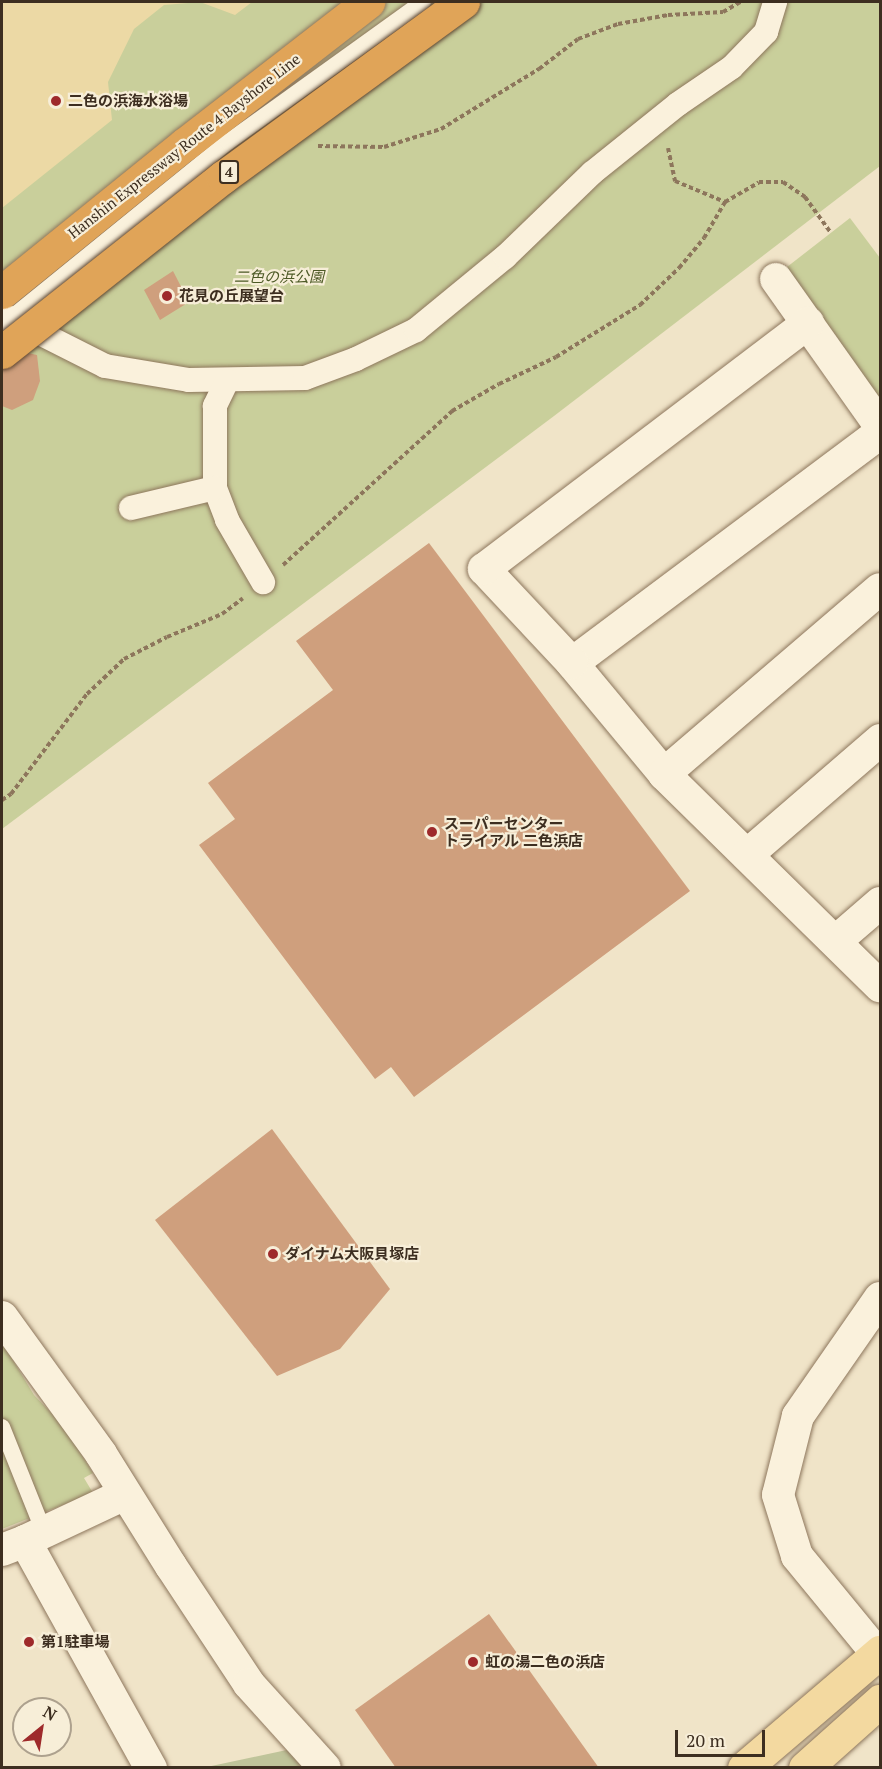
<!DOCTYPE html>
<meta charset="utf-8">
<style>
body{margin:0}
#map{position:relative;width:882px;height:1769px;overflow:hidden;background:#f0e4c8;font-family:"PT Serif","Noto Sans JP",serif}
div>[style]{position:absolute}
.green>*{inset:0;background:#c9cf9b}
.sand>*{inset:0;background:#ecd9a5}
.cemetery>*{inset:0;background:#bfc49a}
.building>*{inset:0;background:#cf9f7d}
.path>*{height:4px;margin-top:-2px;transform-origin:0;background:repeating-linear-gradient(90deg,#8d765c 0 4.5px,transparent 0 7.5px)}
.roads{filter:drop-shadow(0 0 2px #8d765c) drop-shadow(0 0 2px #8d765c)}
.service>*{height:16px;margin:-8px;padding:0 8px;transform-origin:8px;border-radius:8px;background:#faf1dc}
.pedestrian>*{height:24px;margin:-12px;padding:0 12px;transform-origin:12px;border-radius:12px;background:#faf1dc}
.minor>*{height:32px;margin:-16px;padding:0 16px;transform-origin:16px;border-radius:16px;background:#faf1dc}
.primary>*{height:33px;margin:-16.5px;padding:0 16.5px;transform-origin:16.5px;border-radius:16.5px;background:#f3d9a0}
.motorway>*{height:33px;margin:-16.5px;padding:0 16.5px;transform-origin:16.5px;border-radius:16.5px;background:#e0a458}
.bridges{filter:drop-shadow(0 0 2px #5b4430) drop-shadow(0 0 2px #5b4430)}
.motorway-bridge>*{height:33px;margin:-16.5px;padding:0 16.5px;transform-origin:16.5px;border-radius:16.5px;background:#e0a458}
.dots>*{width:16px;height:16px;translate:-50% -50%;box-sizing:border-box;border:3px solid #f7eed8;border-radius:50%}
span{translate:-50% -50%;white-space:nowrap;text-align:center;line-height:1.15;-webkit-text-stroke:4.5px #f7eed8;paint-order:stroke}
.shield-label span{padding:2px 4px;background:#f7eed8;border:2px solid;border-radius:4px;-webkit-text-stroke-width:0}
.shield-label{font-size:14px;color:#3d2e20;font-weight:700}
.poi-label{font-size:15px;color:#3d2e20;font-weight:700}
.left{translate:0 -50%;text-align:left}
.street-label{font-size:15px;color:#3d2e20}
.park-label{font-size:15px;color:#4d5a26;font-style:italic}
.frame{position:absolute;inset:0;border:3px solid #3d2e20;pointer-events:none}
.north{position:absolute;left:12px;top:1697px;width:60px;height:60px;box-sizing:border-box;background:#f7eed8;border:2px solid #ada18e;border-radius:50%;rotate:30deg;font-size:16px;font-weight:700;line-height:24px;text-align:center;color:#3d2e20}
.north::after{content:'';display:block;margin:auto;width:21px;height:27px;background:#9e2a2b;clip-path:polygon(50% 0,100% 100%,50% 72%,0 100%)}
.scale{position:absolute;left:675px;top:1730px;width:90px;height:27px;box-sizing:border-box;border:3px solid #3d2e20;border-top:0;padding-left:8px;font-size:18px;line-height:21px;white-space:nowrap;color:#3d2e20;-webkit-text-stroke:4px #f7eed8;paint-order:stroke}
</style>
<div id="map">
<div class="green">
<div style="clip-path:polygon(2px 2px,880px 2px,880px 166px,554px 416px,2px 829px)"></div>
<div style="clip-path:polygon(850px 218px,880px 258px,880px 406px,787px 267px)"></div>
<div style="clip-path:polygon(2px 1342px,34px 1395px,64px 1426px,93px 1473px,84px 1478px,93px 1493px,2px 1529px)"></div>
</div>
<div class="sand">
<div style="clip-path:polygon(2px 2px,252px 2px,235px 15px,200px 2px,164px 5px,134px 29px,108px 82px,112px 120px,2px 208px)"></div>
</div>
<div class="cemetery">
<div style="clip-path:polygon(296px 1748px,309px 1768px,202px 1768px)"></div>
</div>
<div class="building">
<div style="clip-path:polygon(173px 271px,189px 302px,160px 320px,144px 290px)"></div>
<div style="clip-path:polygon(14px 350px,37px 355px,40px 381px,33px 400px,12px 410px,2px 406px,2px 355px)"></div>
<div style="clip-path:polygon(429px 543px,690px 891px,414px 1097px,391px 1067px,375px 1079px,199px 845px,235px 819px,208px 783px,333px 690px,296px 641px)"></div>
<div style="clip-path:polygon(272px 1129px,390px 1289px,340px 1349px,277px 1376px,155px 1220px)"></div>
<div style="clip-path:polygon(489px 1614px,599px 1768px,396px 1768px,355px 1710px)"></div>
</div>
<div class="path">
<div style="left:318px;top:146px;width:66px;rotate:0.9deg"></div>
<div style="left:384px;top:147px;width:60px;rotate:-17.5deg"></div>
<div style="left:441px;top:129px;width:115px;rotate:-31.5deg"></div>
<div style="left:539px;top:69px;width:49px;rotate:-37.6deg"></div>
<div style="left:578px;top:39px;width:43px;rotate:-20.6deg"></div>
<div style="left:618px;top:24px;width:51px;rotate:-10.2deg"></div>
<div style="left:668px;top:15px;width:55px;rotate:-3.1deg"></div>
<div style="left:723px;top:12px;width:20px;rotate:-30deg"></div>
<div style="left:668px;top:148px;width:34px;rotate:78deg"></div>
<div style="left:675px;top:181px;width:54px;rotate:22.8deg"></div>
<div style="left:283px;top:565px;width:229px;rotate:-42.3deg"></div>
<div style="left:452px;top:411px;width:54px;rotate:-29.9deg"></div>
<div style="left:499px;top:384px;width:63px;rotate:-25.3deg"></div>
<div style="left:556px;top:357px;width:99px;rotate:-31.8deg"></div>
<div style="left:640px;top:305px;width:54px;rotate:-43.5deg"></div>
<div style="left:679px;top:268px;width:39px;rotate:-50deg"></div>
<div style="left:704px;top:238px;width:42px;rotate:-59.7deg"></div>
<div style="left:725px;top:202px;width:39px;rotate:-30deg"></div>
<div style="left:759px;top:182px;width:24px"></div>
<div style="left:783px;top:182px;width:27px;rotate:34deg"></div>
<div style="left:805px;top:197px;width:44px;rotate:54.2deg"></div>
<div style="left:2px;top:800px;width:11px;rotate:-34deg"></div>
<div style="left:11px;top:794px;width:126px;rotate:-52.8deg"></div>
<div style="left:87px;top:694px;width:51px;rotate:-43.4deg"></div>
<div style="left:124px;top:659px;width:48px;rotate:-27.1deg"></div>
<div style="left:167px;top:637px;width:60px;rotate:-22.7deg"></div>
<div style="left:222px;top:614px;width:26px;rotate:-37deg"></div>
</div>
<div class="roads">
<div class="service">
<div style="left:5px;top:323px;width:287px;rotate:-39.1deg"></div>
<div style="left:228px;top:142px;width:240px;rotate:-35.7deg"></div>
<div style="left:2px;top:1427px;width:113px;rotate:68.2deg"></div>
</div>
<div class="pedestrian">
<div style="left:10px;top:318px;width:106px;rotate:26.8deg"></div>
<div style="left:105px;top:366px;width:85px;rotate:9.5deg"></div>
<div style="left:189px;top:380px;width:116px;rotate:-1deg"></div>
<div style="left:305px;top:378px;width:54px;rotate:-20.4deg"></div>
<div style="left:356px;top:359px;width:67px;rotate:-25.8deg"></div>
<div style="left:416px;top:330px;width:115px;rotate:-39.4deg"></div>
<div style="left:505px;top:257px;width:121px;rotate:-44deg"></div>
<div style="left:592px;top:173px;width:110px;rotate:-38.7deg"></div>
<div style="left:678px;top:104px;width:65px;rotate:-34.4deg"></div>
<div style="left:732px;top:67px;width:49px;rotate:-45.8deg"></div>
<div style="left:766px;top:32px;width:31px;rotate:-73deg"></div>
<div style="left:227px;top:381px;width:28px;rotate:116deg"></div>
<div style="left:215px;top:406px;width:82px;rotate:90deg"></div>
<div style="left:215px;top:488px;width:34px;rotate:69deg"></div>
<div style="left:227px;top:520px;width:72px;rotate:59.9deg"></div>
<div style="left:131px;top:508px;width:86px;rotate:-13.4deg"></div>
</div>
<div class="minor">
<div style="left:776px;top:279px;width:180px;rotate:54.7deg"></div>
<div style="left:880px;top:433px;width:384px;rotate:143.2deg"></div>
<div style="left:572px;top:663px;width:144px;rotate:50.3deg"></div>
<div style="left:664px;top:774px;width:303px;rotate:44.5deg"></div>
<div style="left:572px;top:663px;width:129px;rotate:-133.1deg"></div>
<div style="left:484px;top:569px;width:407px;rotate:-37.2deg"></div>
<div style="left:664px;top:774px;width:284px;rotate:-40.6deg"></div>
<div style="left:747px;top:855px;width:176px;rotate:-40.8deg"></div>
<div style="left:836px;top:941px;width:58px;rotate:-40.8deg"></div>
<div style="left:880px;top:1298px;width:144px;rotate:124.8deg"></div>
<div style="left:798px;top:1416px;width:81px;rotate:104.2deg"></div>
<div style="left:778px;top:1495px;width:64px;rotate:72.7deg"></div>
<div style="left:797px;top:1556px;width:131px;rotate:50.6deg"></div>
<div style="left:2px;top:1317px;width:169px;rotate:54.1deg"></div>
<div style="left:101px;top:1454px;width:132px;rotate:58deg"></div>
<div style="left:171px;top:1566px;width:141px;rotate:56.5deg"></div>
<div style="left:249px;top:1684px;width:113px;rotate:47.9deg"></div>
<div style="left:25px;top:1541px;width:110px;rotate:-25.2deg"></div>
<div style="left:2px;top:1550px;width:25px;rotate:-21deg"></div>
<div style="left:25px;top:1541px;width:260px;rotate:61deg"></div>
</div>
<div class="primary">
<div style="left:744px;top:1768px;width:179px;rotate:-40.5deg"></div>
<div style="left:805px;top:1768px;width:101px;rotate:-41.8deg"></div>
</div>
<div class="motorway">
<div style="left:2px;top:292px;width:235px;rotate:-39deg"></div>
<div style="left:185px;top:144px;width:232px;rotate:-37.8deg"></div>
</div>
</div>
<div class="bridges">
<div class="motorway-bridge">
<div style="left:2px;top:352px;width:282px;rotate:-38.4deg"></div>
<div style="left:223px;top:177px;width:297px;rotate:-36.1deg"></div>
</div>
</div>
<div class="dots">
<div style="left:56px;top:101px;background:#9e2a2b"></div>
<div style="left:167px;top:296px;background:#9e2a2b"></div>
<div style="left:432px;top:832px;background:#9e2a2b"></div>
<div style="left:273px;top:1254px;background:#9e2a2b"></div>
<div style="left:29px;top:1642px;background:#9e2a2b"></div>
<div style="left:473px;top:1662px;background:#9e2a2b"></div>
</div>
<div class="shield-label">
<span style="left:229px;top:172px">4</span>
</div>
<div class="poi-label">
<span class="left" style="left:68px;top:101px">二色の浜海水浴場</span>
<span class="left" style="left:179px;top:296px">花見の丘展望台</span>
<span class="left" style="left:444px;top:832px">スーパーセンター<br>トライアル 二色浜店</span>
<span class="left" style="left:285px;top:1254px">ダイナム大阪貝塚店</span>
<span class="left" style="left:41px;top:1642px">第1駐車場</span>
<span class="left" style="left:485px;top:1662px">虹の湯二色の浜店</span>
</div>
<div class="street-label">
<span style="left:184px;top:146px;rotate:-38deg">Hanshin Expressway Route 4 Bayshore Line</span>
</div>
<div class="park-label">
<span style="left:279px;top:277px">二色の浜公園</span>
</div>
<div class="frame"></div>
<div class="north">N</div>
<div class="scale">20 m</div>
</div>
